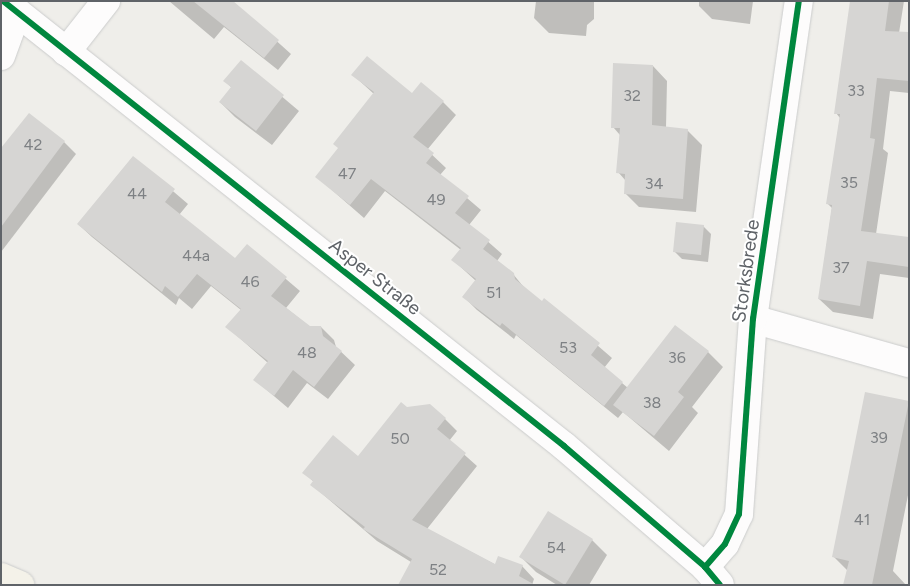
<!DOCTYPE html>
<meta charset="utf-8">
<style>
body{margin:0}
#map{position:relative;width:910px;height:586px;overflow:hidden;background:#efeeea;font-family:Figtree,sans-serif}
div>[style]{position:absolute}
.shadow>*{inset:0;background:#0003}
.building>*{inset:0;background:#d6d5d3}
.roads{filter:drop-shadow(0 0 1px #cbcccc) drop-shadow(0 0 1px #cbcccc)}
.minor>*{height:28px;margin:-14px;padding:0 14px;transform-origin:14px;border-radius:14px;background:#fdfcfc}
.major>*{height:28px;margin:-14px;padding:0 14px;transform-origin:14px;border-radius:14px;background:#f4f2e9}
.cycleway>*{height:6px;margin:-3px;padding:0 3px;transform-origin:3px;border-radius:3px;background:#00873e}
span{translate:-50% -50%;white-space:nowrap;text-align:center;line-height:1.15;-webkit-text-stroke:4px #fff;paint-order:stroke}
.number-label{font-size:16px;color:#7e8184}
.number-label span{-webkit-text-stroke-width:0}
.street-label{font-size:19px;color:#5f6368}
.frame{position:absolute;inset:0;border:2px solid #5f6368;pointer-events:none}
</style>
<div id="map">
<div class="shadow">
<div style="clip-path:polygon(169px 1px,232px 1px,291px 54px,278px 70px,224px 27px,214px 39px)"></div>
<div style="clip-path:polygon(536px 1px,594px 1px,594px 19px,587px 25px,586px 36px,549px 33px,534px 18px)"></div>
<div style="clip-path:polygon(699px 1px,753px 1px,750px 24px,712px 19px,699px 6px)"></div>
<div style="clip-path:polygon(851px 1px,904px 1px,899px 33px,909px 34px,909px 93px,890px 91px,883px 149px,888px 153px,876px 234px,909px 239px,909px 278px,880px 274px,873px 319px,833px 312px,819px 299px,832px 208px,827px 203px,840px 118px,836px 113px)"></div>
<div style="clip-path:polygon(241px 62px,299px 111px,272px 145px,235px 117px,220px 102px,232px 88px,225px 81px)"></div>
<div style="clip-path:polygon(653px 66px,667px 81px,666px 128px,687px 130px,702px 145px,696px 212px,639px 207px,625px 193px,626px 181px,618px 172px,620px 135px,613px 127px)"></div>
<div style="clip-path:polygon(353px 75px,412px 95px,443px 102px,456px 115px,427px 150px,446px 168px,440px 175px,481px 210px,469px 225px,502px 254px,497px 261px,513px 274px,527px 291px,543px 303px,545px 300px,612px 358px,604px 368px,628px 388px,675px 327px,708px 352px,723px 367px,692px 407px,698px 413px,669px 451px,623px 412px,618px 418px,516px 335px,514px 339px,477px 310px,464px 297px,476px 281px,453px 260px,461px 250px,385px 191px,364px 218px,317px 177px,340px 148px,374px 94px)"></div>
<div style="clip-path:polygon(64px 142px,76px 154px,1px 252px,1px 185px)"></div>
<div style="clip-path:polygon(133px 157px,188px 204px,179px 215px,235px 260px,247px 246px,300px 291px,286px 308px,310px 327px,321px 327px,334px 340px,336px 347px,355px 365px,328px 399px,307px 383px,288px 408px,255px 380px,268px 363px,227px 327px,241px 310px,211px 286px,192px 309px,179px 298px,176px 305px,92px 237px,78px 224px)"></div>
<div style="clip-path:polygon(703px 226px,711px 234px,708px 262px,682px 259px,674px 251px)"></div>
<div style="clip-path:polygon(909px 401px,909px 490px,893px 571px,906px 585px,845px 585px,848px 571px,834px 557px)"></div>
<div style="clip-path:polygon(407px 408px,445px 419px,457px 431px,449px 441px,477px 466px,427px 529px,496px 565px,522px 566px,534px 579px,532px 585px,411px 562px,377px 541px,312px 485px,314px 482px,304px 473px,358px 458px)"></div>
<div style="clip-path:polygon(549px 513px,592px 540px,607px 555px,589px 585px,557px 585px,536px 572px,521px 557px)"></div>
</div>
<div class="building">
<div style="clip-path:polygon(193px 1px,233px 1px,279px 40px,264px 58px)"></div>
<div style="clip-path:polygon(850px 1px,889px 1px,885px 31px,909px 32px,909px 81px,877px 78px,870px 138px,875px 139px,861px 231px,909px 237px,909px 267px,867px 261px,860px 306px,818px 299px,832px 205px,826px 204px,840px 114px,834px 114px)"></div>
<div style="clip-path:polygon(367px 56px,412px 93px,421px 82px,444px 101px,413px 137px,434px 153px,426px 163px,469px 196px,455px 213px,490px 240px,483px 249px,514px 273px,515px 279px,542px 301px,544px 298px,600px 343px,591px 355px,623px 382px,604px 406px,502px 323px,500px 326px,462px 297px,476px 279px,451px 260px,461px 248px,371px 179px,350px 205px,315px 177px,338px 148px,333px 144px,374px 92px,351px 75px)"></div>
<div style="clip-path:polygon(241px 60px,284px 95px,256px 131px,219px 102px,231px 87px,223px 81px)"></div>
<div style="clip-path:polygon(613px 63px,653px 65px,652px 125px,688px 129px,683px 199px,624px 194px,625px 174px,616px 173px,620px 128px,611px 128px)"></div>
<div style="clip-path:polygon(29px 113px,65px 141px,1px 227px,1px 148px)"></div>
<div style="clip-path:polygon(133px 156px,175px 189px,165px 202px,235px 258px,247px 244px,287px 277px,271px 296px,310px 326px,321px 326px,323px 336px,342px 351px,314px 387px,293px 370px,274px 396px,253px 380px,268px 361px,225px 327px,241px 309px,197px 274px,178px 297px,165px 286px,162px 292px,77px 224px)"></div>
<div style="clip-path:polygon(676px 222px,704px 225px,701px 255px,673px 252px)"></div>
<div style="clip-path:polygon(675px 325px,709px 351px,678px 392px,684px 397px,654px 436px,613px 405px)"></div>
<div style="clip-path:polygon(865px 392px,909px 401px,872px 585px,843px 585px,849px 561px,832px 557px)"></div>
<div style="clip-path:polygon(401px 402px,407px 407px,430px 404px,446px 418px,437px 429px,466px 453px,412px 520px,495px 564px,498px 556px,523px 565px,519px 576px,535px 585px,398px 585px,412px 559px,363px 529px,365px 527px,310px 485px,313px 481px,302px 473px,333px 435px,358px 456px)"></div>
<div style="clip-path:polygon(548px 511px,593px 539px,565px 585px,519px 557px)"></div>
</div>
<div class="roads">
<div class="minor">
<div style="left:3px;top:1px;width:716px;rotate:38.42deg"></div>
<div style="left:564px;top:446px;width:186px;rotate:40.6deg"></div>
<div style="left:705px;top:567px;width:23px;rotate:50deg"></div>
<div style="left:66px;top:52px;width:65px;rotate:-51.9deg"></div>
<div style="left:1px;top:56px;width:47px;rotate:-70deg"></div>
<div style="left:753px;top:319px;width:162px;rotate:15.8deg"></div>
<div style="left:705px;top:567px;width:30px;rotate:-49deg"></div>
<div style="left:725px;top:544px;width:33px;rotate:-65deg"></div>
<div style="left:739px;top:514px;width:196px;rotate:-85.9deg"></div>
<div style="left:753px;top:319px;width:321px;rotate:-81.8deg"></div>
</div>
<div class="major">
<div style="left:1px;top:577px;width:21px;rotate:23deg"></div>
</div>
</div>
<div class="cycleway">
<div style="left:3px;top:1px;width:716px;rotate:38.42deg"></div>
<div style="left:564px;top:446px;width:186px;rotate:40.6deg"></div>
<div style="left:705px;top:567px;width:23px;rotate:50deg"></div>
<div style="left:705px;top:567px;width:30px;rotate:-49deg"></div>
<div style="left:725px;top:544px;width:33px;rotate:-65deg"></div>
<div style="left:739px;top:514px;width:196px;rotate:-85.9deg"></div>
<div style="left:753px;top:319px;width:321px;rotate:-81.8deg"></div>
</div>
<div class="number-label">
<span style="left:856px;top:91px">33</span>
<span style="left:632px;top:96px">32</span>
<span style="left:33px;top:145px">42</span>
<span style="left:347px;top:174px">47</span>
<span style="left:849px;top:183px">35</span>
<span style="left:654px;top:184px">34</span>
<span style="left:137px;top:194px">44</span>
<span style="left:436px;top:200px">49</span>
<span style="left:196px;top:256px">44a</span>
<span style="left:841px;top:268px">37</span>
<span style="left:250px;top:282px">46</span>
<span style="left:494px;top:293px">51</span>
<span style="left:568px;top:348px">53</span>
<span style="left:307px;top:353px">48</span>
<span style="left:677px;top:358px">36</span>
<span style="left:652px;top:403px">38</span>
<span style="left:879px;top:438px">39</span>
<span style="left:400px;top:439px">50</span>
<span style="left:862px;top:520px">41</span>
<span style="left:556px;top:548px">54</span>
<span style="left:438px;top:570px">52</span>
</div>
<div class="street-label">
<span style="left:746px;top:271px;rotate:-82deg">Storksbrede</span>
<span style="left:375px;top:277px;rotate:38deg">Asper Straße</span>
</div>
<div class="frame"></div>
</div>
